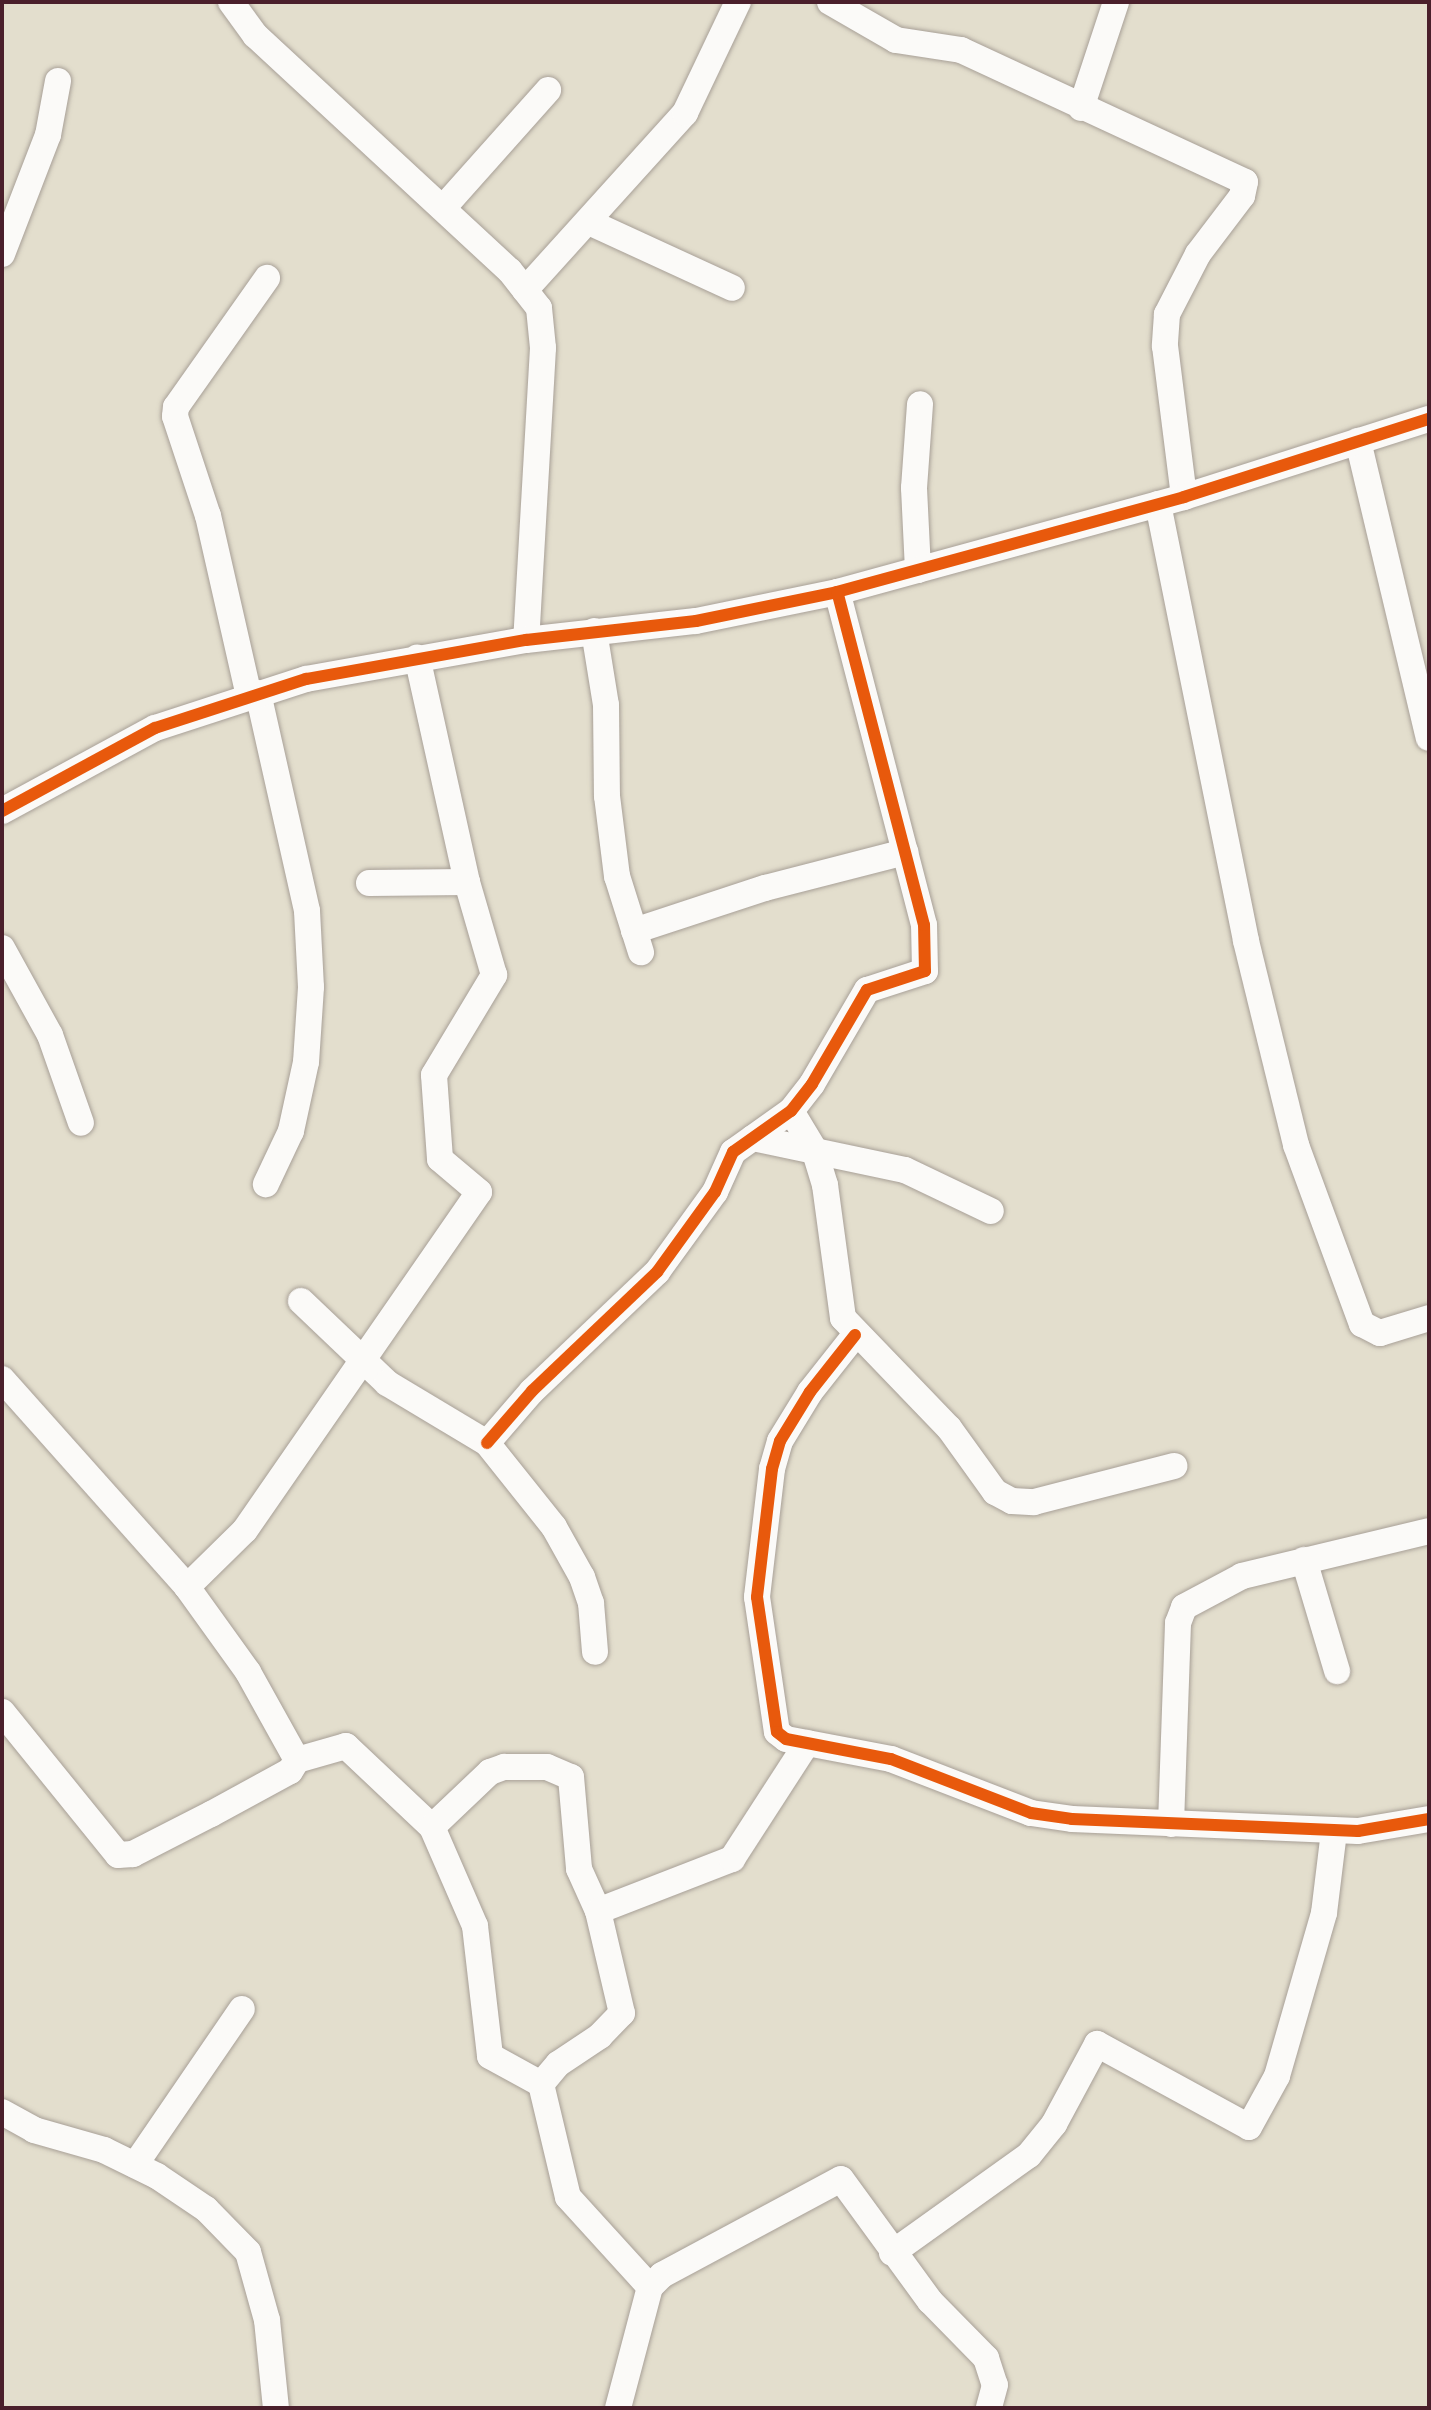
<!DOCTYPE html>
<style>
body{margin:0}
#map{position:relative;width:1431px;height:2410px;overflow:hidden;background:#e3decd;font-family:"IM FELL English",serif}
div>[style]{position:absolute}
.roads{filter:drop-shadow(0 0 2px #a8a097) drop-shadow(0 0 2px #a8a097)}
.minor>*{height:26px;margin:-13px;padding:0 13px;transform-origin:13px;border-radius:13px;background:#fbfaf8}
.cycleway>*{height:12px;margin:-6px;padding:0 6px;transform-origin:6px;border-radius:6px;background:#e8590c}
span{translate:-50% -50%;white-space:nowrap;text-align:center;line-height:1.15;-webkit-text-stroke:6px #f7f3e8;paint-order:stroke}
.frame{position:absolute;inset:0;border:4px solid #4a1f2b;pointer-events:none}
</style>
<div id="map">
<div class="roads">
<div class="minor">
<div style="left:231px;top:2px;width:41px;rotate:54deg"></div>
<div style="left:255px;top:35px;width:347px;rotate:42.8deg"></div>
<div style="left:510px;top:271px;width:47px;rotate:51.9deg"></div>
<div style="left:539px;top:308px;width:40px;rotate:84.3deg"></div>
<div style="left:543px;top:348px;width:292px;rotate:93.3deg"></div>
<div style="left:830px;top:2px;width:76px;rotate:29.9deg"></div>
<div style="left:896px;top:40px;width:66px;rotate:8.7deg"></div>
<div style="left:961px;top:50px;width:313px;rotate:24.9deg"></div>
<div style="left:1245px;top:182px;width:14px;rotate:102deg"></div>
<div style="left:1242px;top:196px;width:73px;rotate:127.2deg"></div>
<div style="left:1198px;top:254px;width:68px;rotate:117.3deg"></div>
<div style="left:1167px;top:314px;width:32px;rotate:94deg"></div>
<div style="left:1165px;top:346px;width:152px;rotate:82.8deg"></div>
<div style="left:1081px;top:108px;width:112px;rotate:-71.7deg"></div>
<div style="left:443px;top:208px;width:158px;rotate:-48.3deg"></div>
<div style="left:591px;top:223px;width:155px;rotate:24.7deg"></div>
<div style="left:2px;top:254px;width:128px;rotate:-68.9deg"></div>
<div style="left:48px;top:135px;width:55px;rotate:-79.5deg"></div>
<div style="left:525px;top:290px;width:239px;rotate:-47.9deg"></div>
<div style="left:685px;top:113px;width:123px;rotate:-64.5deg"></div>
<div style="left:1358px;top:441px;width:305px;rotate:76.6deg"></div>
<div style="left:1158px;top:504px;width:446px;rotate:78.6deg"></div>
<div style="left:1246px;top:941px;width:210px;rotate:76.2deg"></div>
<div style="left:1296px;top:1145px;width:191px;rotate:69.8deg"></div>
<div style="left:1362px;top:1324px;width:20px;rotate:27deg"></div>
<div style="left:1380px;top:1333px;width:51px;rotate:-17deg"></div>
<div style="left:918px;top:570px;width:82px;rotate:-92.8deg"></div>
<div style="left:914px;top:488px;width:84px;rotate:-85.9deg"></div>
<div style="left:594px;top:631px;width:75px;rotate:80.8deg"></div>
<div style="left:606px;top:705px;width:91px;rotate:89.4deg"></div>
<div style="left:607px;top:796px;width:81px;rotate:82.9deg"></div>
<div style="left:617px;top:876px;width:80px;rotate:72.5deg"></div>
<div style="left:258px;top:693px;width:223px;rotate:77.3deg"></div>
<div style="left:307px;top:911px;width:76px;rotate:87deg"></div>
<div style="left:311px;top:987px;width:75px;rotate:93.8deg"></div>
<div style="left:306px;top:1062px;width:71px;rotate:102.3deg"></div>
<div style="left:291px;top:1131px;width:59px;rotate:115.3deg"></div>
<div style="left:249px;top:696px;width:185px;rotate:-102.8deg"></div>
<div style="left:208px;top:516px;width:105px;rotate:-108.3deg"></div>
<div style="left:175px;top:416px;width:9px;rotate:-84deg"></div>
<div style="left:176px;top:407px;width:158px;rotate:-54.8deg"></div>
<div style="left:2px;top:811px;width:174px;rotate:-28.5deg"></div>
<div style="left:155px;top:728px;width:159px;rotate:-18deg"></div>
<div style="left:306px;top:679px;width:223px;rotate:-10.1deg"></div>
<div style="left:526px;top:640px;width:171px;rotate:-6.4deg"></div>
<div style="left:696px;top:621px;width:144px;rotate:-11.6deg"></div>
<div style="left:837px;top:592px;width:360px;rotate:-15.3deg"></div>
<div style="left:1184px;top:497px;width:257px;rotate:-17.7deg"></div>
<div style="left:369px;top:883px;width:98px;rotate:-0.6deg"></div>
<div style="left:467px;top:882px;width:230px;rotate:-102.5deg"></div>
<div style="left:634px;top:931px;width:138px;rotate:-18.2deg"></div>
<div style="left:765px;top:888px;width:145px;rotate:-14.4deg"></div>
<div style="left:2px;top:948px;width:99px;rotate:61.1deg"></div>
<div style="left:50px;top:1035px;width:93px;rotate:70.6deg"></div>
<div style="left:791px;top:1111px;width:44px;rotate:58.8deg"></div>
<div style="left:814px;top:1149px;width:38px;rotate:73deg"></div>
<div style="left:825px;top:1185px;width:134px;rotate:82.3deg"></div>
<div style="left:843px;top:1318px;width:153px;rotate:46.1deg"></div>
<div style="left:949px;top:1428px;width:79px;rotate:54.3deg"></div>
<div style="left:995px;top:1492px;width:19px;rotate:28deg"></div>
<div style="left:1012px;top:1501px;width:22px;rotate:3deg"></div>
<div style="left:1034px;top:1502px;width:145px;rotate:-14.4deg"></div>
<div style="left:753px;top:1138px;width:155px;rotate:11.9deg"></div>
<div style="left:905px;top:1170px;width:95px;rotate:25.5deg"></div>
<div style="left:301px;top:1301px;width:119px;rotate:43.6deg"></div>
<div style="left:387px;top:1383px;width:117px;rotate:31deg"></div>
<div style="left:487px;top:1443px;width:107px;rotate:51.4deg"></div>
<div style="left:554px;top:1527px;width:57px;rotate:60.8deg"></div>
<div style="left:582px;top:1577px;width:28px;rotate:71deg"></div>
<div style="left:591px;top:1603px;width:49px;rotate:85.3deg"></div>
<div style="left:855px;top:1335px;width:73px;rotate:128.3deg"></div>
<div style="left:810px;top:1392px;width:57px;rotate:121.5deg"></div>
<div style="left:780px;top:1441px;width:29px;rotate:106deg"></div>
<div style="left:772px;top:1469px;width:129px;rotate:96.7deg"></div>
<div style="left:757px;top:1597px;width:136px;rotate:81.6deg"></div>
<div style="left:777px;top:1732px;width:11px;rotate:38deg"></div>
<div style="left:786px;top:1739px;width:107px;rotate:10.8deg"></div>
<div style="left:891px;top:1759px;width:150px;rotate:21.1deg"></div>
<div style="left:1031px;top:1813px;width:41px;rotate:8.3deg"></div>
<div style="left:1072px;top:1819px;width:286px;rotate:2.4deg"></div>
<div style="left:1358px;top:1831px;width:72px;rotate:-9.6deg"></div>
<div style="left:2px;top:1379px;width:278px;rotate:48.3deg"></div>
<div style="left:187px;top:1587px;width:105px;rotate:54.3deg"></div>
<div style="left:248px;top:1672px;width:101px;rotate:60.9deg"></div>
<div style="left:297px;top:1760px;width:13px;rotate:122deg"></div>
<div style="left:290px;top:1771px;width:90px;rotate:151.4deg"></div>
<div style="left:211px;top:1814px;width:88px;rotate:152.9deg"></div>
<div style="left:133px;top:1854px;width:15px;rotate:176deg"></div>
<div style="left:118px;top:1855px;width:184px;rotate:-129deg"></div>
<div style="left:487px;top:1443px;width:69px;rotate:-49.1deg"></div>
<div style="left:532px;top:1391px;width:173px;rotate:-43.6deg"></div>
<div style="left:657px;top:1272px;width:99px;rotate:-54.1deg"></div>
<div style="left:715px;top:1192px;width:44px;rotate:-65.8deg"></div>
<div style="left:733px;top:1152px;width:71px;rotate:-35.3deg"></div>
<div style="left:791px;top:1111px;width:34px;rotate:-52deg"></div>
<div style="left:812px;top:1084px;width:109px;rotate:-59.7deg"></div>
<div style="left:867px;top:990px;width:61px;rotate:-18.1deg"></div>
<div style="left:925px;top:971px;width:46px;rotate:-91.2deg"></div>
<div style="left:924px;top:925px;width:344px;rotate:-104.6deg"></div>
<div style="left:1304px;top:1560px;width:116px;rotate:73.4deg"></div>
<div style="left:187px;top:1587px;width:81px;rotate:-44.5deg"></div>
<div style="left:245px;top:1530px;width:411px;rotate:-55.3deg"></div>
<div style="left:479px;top:1192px;width:51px;rotate:-139.8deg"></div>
<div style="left:440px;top:1159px;width:84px;rotate:-94.1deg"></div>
<div style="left:434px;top:1075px;width:117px;rotate:-59deg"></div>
<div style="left:494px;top:975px;width:97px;rotate:-106.2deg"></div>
<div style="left:297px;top:1760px;width:51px;rotate:-15.9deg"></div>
<div style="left:346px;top:1746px;width:118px;rotate:43.3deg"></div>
<div style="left:432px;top:1827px;width:108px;rotate:66.5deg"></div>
<div style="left:475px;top:1926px;width:131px;rotate:83.4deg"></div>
<div style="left:490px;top:2056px;width:58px;rotate:28.8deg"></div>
<div style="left:541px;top:2084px;width:116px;rotate:76.6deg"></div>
<div style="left:568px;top:2197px;width:122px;rotate:47.7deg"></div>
<div style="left:1171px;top:1824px;width:201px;rotate:-88deg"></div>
<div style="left:1178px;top:1623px;width:17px;rotate:-69deg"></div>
<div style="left:1184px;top:1607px;width:66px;rotate:-28.1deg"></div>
<div style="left:1242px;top:1576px;width:192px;rotate:-13.5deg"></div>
<div style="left:432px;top:1827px;width:80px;rotate:-43.5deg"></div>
<div style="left:490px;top:1772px;width:15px;rotate:-20deg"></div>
<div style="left:504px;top:1767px;width:43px"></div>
<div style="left:547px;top:1767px;width:26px;rotate:23deg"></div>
<div style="left:571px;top:1777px;width:92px;rotate:85deg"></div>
<div style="left:579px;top:1869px;width:46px;rotate:65.7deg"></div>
<div style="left:598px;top:1911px;width:105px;rotate:76.8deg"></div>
<div style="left:622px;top:2013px;width:32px;rotate:134deg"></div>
<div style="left:600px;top:2036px;width:50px;rotate:146.3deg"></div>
<div style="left:558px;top:2064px;width:26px;rotate:130deg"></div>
<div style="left:598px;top:1911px;width:144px;rotate:-21.2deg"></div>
<div style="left:732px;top:1859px;width:138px;rotate:-57.1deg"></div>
<div style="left:2px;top:2112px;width:37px;rotate:29deg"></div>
<div style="left:34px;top:2130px;width:73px;rotate:15.9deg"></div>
<div style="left:104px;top:2150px;width:59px;rotate:26.1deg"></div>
<div style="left:157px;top:2176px;width:59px;rotate:34deg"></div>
<div style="left:206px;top:2209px;width:60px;rotate:45.7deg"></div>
<div style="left:248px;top:2252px;width:71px;rotate:74.4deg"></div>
<div style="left:267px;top:2320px;width:88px;rotate:84.2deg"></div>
<div style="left:135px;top:2165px;width:189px;rotate:-55.6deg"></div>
<div style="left:892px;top:2253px;width:168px;rotate:-35.6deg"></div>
<div style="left:1029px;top:2155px;width:40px;rotate:-51deg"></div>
<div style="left:1054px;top:2124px;width:91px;rotate:-61.7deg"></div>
<div style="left:1097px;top:2044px;width:173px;rotate:28.6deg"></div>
<div style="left:1249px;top:2127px;width:58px;rotate:-61.2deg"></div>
<div style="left:1277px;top:2076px;width:170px;rotate:-73.9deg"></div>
<div style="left:1324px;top:1913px;width:83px;rotate:-83deg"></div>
<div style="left:618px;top:2408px;width:125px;rotate:-75.2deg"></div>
<div style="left:650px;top:2287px;width:17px;rotate:-45deg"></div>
<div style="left:662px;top:2275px;width:203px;rotate:-28.2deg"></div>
<div style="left:841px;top:2179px;width:151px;rotate:53.9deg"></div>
<div style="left:930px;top:2301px;width:80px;rotate:45.5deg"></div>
<div style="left:986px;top:2358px;width:28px;rotate:72deg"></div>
<div style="left:995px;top:2385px;width:24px;rotate:105deg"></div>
</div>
</div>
<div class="cycleway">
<div style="left:2px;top:811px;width:174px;rotate:-28.5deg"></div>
<div style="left:155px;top:728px;width:159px;rotate:-18deg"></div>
<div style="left:306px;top:679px;width:223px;rotate:-10.1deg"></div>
<div style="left:526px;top:640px;width:171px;rotate:-6.4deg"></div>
<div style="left:696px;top:621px;width:144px;rotate:-11.6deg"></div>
<div style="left:837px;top:592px;width:360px;rotate:-15.3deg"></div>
<div style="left:1184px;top:497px;width:257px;rotate:-17.7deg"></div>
<div style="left:855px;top:1335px;width:73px;rotate:128.3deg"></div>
<div style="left:810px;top:1392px;width:57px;rotate:121.5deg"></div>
<div style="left:780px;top:1441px;width:29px;rotate:106deg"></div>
<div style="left:772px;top:1469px;width:129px;rotate:96.7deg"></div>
<div style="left:757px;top:1597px;width:136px;rotate:81.6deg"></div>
<div style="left:777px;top:1732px;width:11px;rotate:38deg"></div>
<div style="left:786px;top:1739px;width:107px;rotate:10.8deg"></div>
<div style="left:891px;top:1759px;width:150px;rotate:21.1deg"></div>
<div style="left:1031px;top:1813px;width:41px;rotate:8.3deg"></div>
<div style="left:1072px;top:1819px;width:286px;rotate:2.4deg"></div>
<div style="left:1358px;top:1831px;width:72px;rotate:-9.6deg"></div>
<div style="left:487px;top:1443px;width:69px;rotate:-49.1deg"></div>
<div style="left:532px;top:1391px;width:173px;rotate:-43.6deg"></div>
<div style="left:657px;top:1272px;width:99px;rotate:-54.1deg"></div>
<div style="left:715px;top:1192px;width:44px;rotate:-65.8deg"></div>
<div style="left:733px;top:1152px;width:71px;rotate:-35.3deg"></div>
<div style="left:791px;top:1111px;width:34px;rotate:-52deg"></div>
<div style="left:812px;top:1084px;width:109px;rotate:-59.7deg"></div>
<div style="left:867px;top:990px;width:61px;rotate:-18.1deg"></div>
<div style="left:925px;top:971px;width:46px;rotate:-91.2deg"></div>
<div style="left:924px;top:925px;width:344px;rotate:-104.6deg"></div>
</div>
<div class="frame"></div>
</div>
